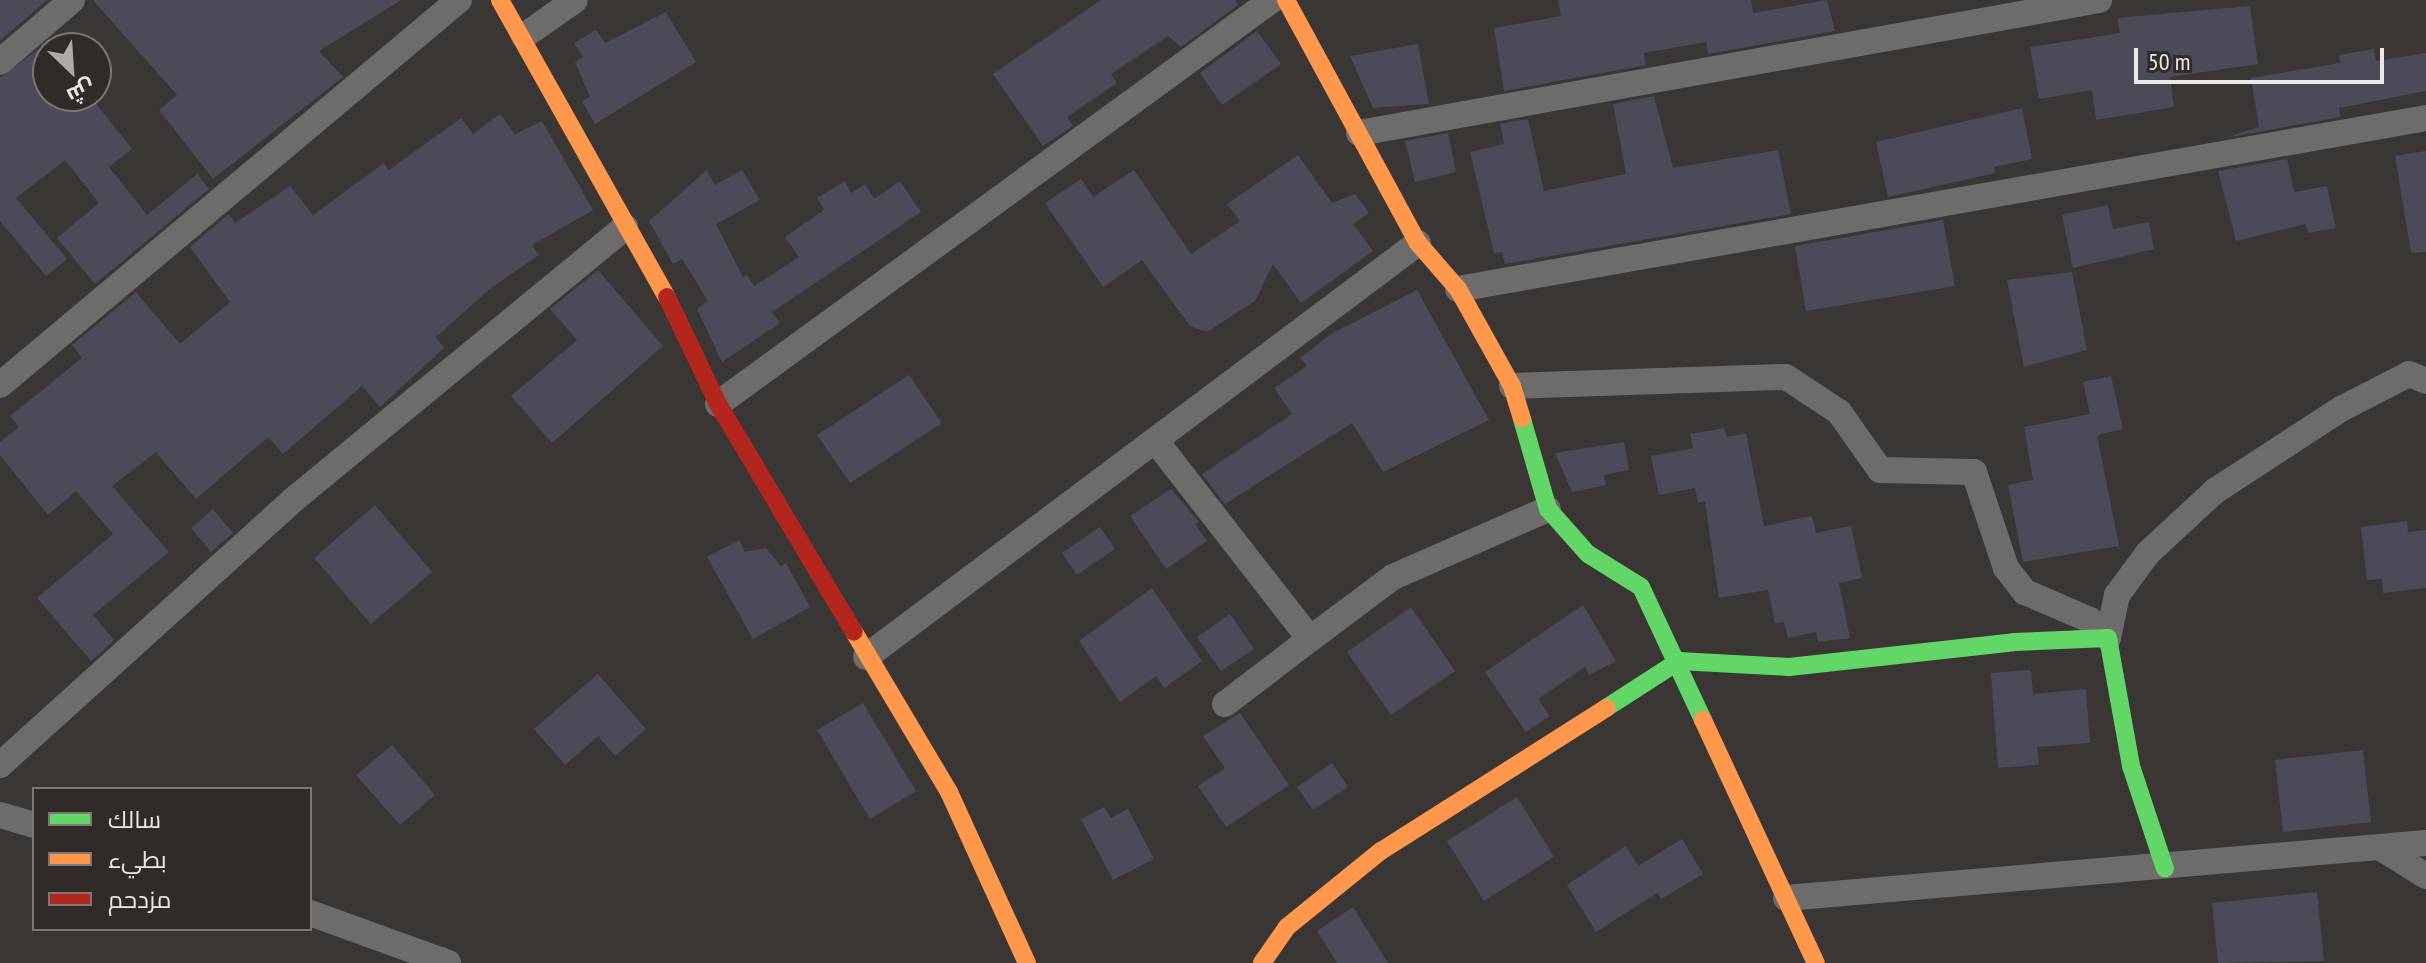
<!DOCTYPE html>
<meta charset="utf-8">
<style>
body{margin:0}
#map{position:relative;width:2426px;height:963px;overflow:hidden;background:#393634;font-family:"PT Sans Narrow",Cairo,sans-serif}
div>[style]{position:absolute}
.building>*{inset:0;background:#4c4a58}
.street>*{height:26px;margin:-13px;padding:0 13px;transform-origin:13px;border-radius:13px;background:#6d6c6b}
.fast>*{height:18px;margin:-9px;padding:0 9px;transform-origin:9px;border-radius:9px;background:#63d668}
.slow>*{height:18px;margin:-9px;padding:0 9px;transform-origin:9px;border-radius:9px;background:#ff974d}
.jam>*{height:18px;margin:-9px;padding:0 9px;transform-origin:9px;border-radius:9px;background:#b3261e}
span{translate:-50% -50%;white-space:nowrap;text-align:center;line-height:1.15;-webkit-text-stroke:8px #312b28;paint-order:stroke}
.legend{position:absolute;left:32px;top:787px;width:280px;height:144px;box-sizing:border-box;background:#312b28;border:2px solid #7c7774;margin:0;padding:10px 14px;list-style:none;font-size:24px;color:#ece8e6}
.legend li{display:flex;align-items:center;gap:16px;height:40px}
.legend b{width:40px;border:2px solid #7c7774}
.north{position:absolute;left:32px;top:32px;width:80px;height:80px;box-sizing:border-box;background:#312b28;border:2px solid #7c7774;border-radius:50%;rotate:155deg;font-size:22px;font-weight:700;line-height:32px;text-align:center;color:#ece8e6}
.north::after{content:'';display:block;margin:auto;width:28px;height:36px;background:#adaaa8;clip-path:polygon(50% 0,100% 100%,50% 72%,0 100%)}
.scale{position:absolute;left:2134px;top:48px;width:250px;height:36px;box-sizing:border-box;border:4px solid #ece8e6;border-top:0;padding-left:10px;font-size:24px;line-height:28px;white-space:nowrap;color:#ece8e6;-webkit-text-stroke:6px #312b28;paint-order:stroke}
</style>
<div id="map">
<div class="building">
<div style="clip-path:polygon(0 0,47px 0,0 41px)"></div>
<div style="clip-path:polygon(93px 0,401px 0,319px 51px,343px 77px,213px 179px,159px 110px,177px 95px)"></div>
<div style="clip-path:polygon(1101px 0,1235px 0,1238px 5px,1181px 47px,1168px 36px,1111px 74px,1117px 83px,1067px 117px,1073px 126px,1043px 146px,993px 74px)"></div>
<div style="clip-path:polygon(1558px 0,1751px 0,1753px 13px,1827px 0,1835px 31px,1708px 54px,1706px 42px,1644px 53px,1646px 65px,1504px 91px,1494px 28px,1561px 16px)"></div>
<div style="clip-path:polygon(2250px 6px,2258px 64px,2170px 77px,2174px 107px,2096px 120px,2092px 90px,2039px 99px,2030px 47px,2120px 33px,2117px 18px)"></div>
<div style="clip-path:polygon(666px 12px,696px 62px,595px 124px,582px 101px,590px 97px,575px 62px,583px 57px,574px 43px,596px 30px,605px 43px)"></div>
<div style="clip-path:polygon(1257px 31px,1281px 64px,1222px 105px,1200px 73px)"></div>
<div style="clip-path:polygon(48px 42px,48px 96px,90px 96px,132px 149px,109px 167px,147px 215px,197px 174px,209px 189px,95px 284px,57px 238px,99px 203px,65px 160px,16px 198px,67px 259px,46px 276px,0 221px,0 78px)"></div>
<div style="clip-path:polygon(1418px 44px,1429px 104px,1373px 108px,1350px 56px)"></div>
<div style="clip-path:polygon(2374px 49px,2376px 61px,2426px 53px,2426px 91px,2339px 108px,2340px 117px,2224px 138px,2259px 127px,2251px 78px,2340px 63px,2339px 55px)"></div>
<div style="clip-path:polygon(1654px 96px,1673px 168px,1778px 150px,1791px 214px,1505px 264px,1502px 252px,1494px 253px,1470px 152px,1504px 144px,1500px 124px,1528px 119px,1544px 191px,1626px 174px,1613px 104px)"></div>
<div style="clip-path:polygon(2022px 108px,2032px 159px,1994px 167px,1995px 173px,1888px 197px,1876px 142px)"></div>
<div style="clip-path:polygon(500px 114px,515px 134px,542px 121px,593px 210px,532px 245px,539px 255px,491px 288px,436px 337px,444px 348px,380px 407px,362px 386px,283px 454px,268px 437px,196px 499px,156px 452px,112px 486px,169px 552px,93px 615px,114px 640px,91px 661px,37px 598px,113px 534px,76px 491px,48px 515px,0 455px,0 442px,19px 427px,10px 416px,82px 358px,72px 345px,136px 292px,180px 344px,230px 302px,190px 247px,229px 214px,235px 223px,290px 186px,313px 215px,384px 163px,389px 170px,461px 118px,473px 134px)"></div>
<div style="clip-path:polygon(1448px 133px,1456px 172px,1415px 182px,1405px 141px)"></div>
<div style="clip-path:polygon(2426px 151px,2426px 252px,2411px 253px,2395px 156px)"></div>
<div style="clip-path:polygon(1298px 155px,1332px 203px,1355px 194px,1369px 213px,1353px 224px,1373px 251px,1301px 303px,1273px 264px,1255px 301px,1207px 332px,1190px 326px,1142px 260px,1103px 287px,1045px 203px,1081px 179px,1093px 197px,1134px 170px,1191px 254px,1240px 221px,1227px 204px)"></div>
<div style="clip-path:polygon(2287px 159px,2294px 192px,2327px 186px,2336px 228px,2308px 233px,2306px 224px,2236px 241px,2218px 171px)"></div>
<div style="clip-path:polygon(707px 170px,715px 185px,742px 170px,760px 200px,716px 224px,743px 277px,747px 275px,754px 286px,799px 257px,785px 237px,824px 210px,817px 198px,845px 181px,851px 193px,865px 184px,874px 199px,900px 181px,921px 212px,772px 312px,780px 323px,722px 362px,697px 309px,708px 301px,682px 259px,673px 264px,649px 221px)"></div>
<div style="clip-path:polygon(2108px 205px,2113px 229px,2149px 222px,2154px 249px,2073px 268px,2062px 215px)"></div>
<div style="clip-path:polygon(1943px 220px,1955px 286px,1806px 311px,1795px 246px)"></div>
<div style="clip-path:polygon(598px 270px,663px 346px,552px 443px,511px 396px,577px 340px,550px 309px)"></div>
<div style="clip-path:polygon(2072px 272px,2087px 350px,2024px 367px,2007px 280px)"></div>
<div style="clip-path:polygon(1417px 290px,1489px 420px,1383px 472px,1352px 423px,1225px 504px,1202px 474px,1292px 414px,1274px 388px,1307px 366px,1300px 358px,1331px 334px)"></div>
<div style="clip-path:polygon(909px 375px,942px 423px,850px 483px,817px 435px)"></div>
<div style="clip-path:polygon(2111px 376px,2123px 429px,2097px 435px,2119px 546px,2023px 562px,2008px 485px,2033px 480px,2024px 427px,2090px 414px,2083px 382px)"></div>
<div style="clip-path:polygon(1724px 428px,1727px 437px,1746px 433px,1764px 526px,1812px 516px,1816px 533px,1851px 526px,1862px 578px,1839px 583px,1850px 638px,1818px 642px,1816px 632px,1788px 638px,1784px 622px,1775px 623px,1768px 590px,1719px 598px,1705px 501px,1698px 503px,1695px 488px,1659px 495px,1651px 456px,1693px 448px,1690px 434px)"></div>
<div style="clip-path:polygon(1624px 442px,1629px 470px,1604px 475px,1606px 485px,1572px 492px,1555px 453px)"></div>
<div style="clip-path:polygon(1171px 489px,1199px 522px,1195px 524px,1207px 541px,1166px 569px,1130px 516px)"></div>
<div style="clip-path:polygon(375px 505px,432px 572px,371px 624px,314px 558px)"></div>
<div style="clip-path:polygon(213px 509px,233px 533px,211px 552px,191px 528px)"></div>
<div style="clip-path:polygon(2407px 521px,2408px 532px,2426px 530px,2426px 588px,2383px 593px,2382px 579px,2367px 580px,2361px 527px)"></div>
<div style="clip-path:polygon(1100px 527px,1115px 549px,1077px 575px,1062px 553px)"></div>
<div style="clip-path:polygon(739px 540px,745px 552px,766px 548px,781px 566px,786px 563px,810px 607px,753px 639px,707px 557px)"></div>
<div style="clip-path:polygon(1152px 588px,1202px 661px,1164px 688px,1156px 676px,1120px 702px,1079px 641px)"></div>
<div style="clip-path:polygon(1583px 605px,1616px 661px,1589px 675px,1585px 667px,1538px 699px,1550px 716px,1526px 732px,1485px 672px)"></div>
<div style="clip-path:polygon(1411px 607px,1455px 671px,1391px 715px,1347px 652px)"></div>
<div style="clip-path:polygon(1230px 614px,1254px 649px,1221px 671px,1197px 637px)"></div>
<div style="clip-path:polygon(2031px 670px,2033px 694px,2086px 689px,2090px 743px,2037px 747px,2039px 765px,1998px 768px,1991px 673px)"></div>
<div style="clip-path:polygon(598px 674px,646px 729px,615px 756px,598px 736px,565px 765px,534px 729px)"></div>
<div style="clip-path:polygon(863px 703px,916px 791px,870px 819px,817px 730px)"></div>
<div style="clip-path:polygon(1240px 713px,1289px 785px,1226px 827px,1198px 786px,1225px 768px,1203px 736px)"></div>
<div style="clip-path:polygon(392px 745px,435px 795px,400px 825px,356px 775px)"></div>
<div style="clip-path:polygon(2363px 750px,2371px 822px,2283px 832px,2275px 760px)"></div>
<div style="clip-path:polygon(1332px 763px,1348px 787px,1313px 810px,1297px 787px)"></div>
<div style="clip-path:polygon(1517px 797px,1554px 857px,1484px 901px,1447px 841px)"></div>
<div style="clip-path:polygon(1104px 807px,1111px 818px,1128px 809px,1154px 859px,1113px 880px,1081px 819px)"></div>
<div style="clip-path:polygon(1682px 839px,1703px 874px,1661px 899px,1657px 893px,1596px 932px,1567px 885px,1626px 846px,1638px 866px)"></div>
<div style="clip-path:polygon(2317px 892px,2324px 961px,2218px 963px,2212px 903px)"></div>
<div style="clip-path:polygon(1353px 907px,1388px 963px,1337px 963px,1317px 931px)"></div>
</div>
<div class="street">
<div style="left:524px;top:36px;width:62px;rotate:-35.2deg"></div>
<div style="left:0;top:62px;width:95px;rotate:-40.7deg"></div>
<div style="left:1359px;top:133px;width:752px;rotate:-10.19deg"></div>
<div style="left:1458px;top:289px;width:983px;rotate:-10.02deg"></div>
<div style="left:0;top:385px;width:599px;rotate:-39.99deg"></div>
<div style="left:1512px;top:386px;width:274px;rotate:-1.9deg"></div>
<div style="left:1786px;top:377px;width:64px;rotate:33.4deg"></div>
<div style="left:1839px;top:412px;width:71px;rotate:54.7deg"></div>
<div style="left:1880px;top:470px;width:94px;rotate:1.2deg"></div>
<div style="left:1974px;top:472px;width:101px;rotate:71.6deg"></div>
<div style="left:2006px;top:568px;width:31px;rotate:52deg"></div>
<div style="left:2025px;top:592px;width:71px;rotate:23.3deg"></div>
<div style="left:2090px;top:620px;width:25px;rotate:45deg"></div>
<div style="left:718px;top:404px;width:686px;rotate:-36.1deg"></div>
<div style="left:1155px;top:440px;width:252px;rotate:52.1deg"></div>
<div style="left:1310px;top:639px;width:104px;rotate:-36.8deg"></div>
<div style="left:1393px;top:577px;width:169px;rotate:-23.7deg"></div>
<div style="left:2108px;top:638px;width:44px;rotate:-78.2deg"></div>
<div style="left:2117px;top:595px;width:52px;rotate:-53.6deg"></div>
<div style="left:2148px;top:553px;width:91px;rotate:-42.8deg"></div>
<div style="left:2215px;top:491px;width:150px;rotate:-33.1deg"></div>
<div style="left:2341px;top:409px;width:76px;rotate:-27.2deg"></div>
<div style="left:2409px;top:374px;width:18px;rotate:22deg"></div>
<div style="left:866px;top:657px;width:690px;rotate:-36.87deg"></div>
<div style="left:1225px;top:704px;width:107px;rotate:-37.4deg"></div>
<div style="left:0;top:765px;width:395px;rotate:-42.1deg"></div>
<div style="left:293px;top:500px;width:430px;rotate:-39.4deg"></div>
<div style="left:0;top:815px;width:35px;rotate:16deg"></div>
<div style="left:2381px;top:848px;width:53px;rotate:31.9deg"></div>
<div style="left:1786px;top:898px;width:642px;rotate:-4.91deg"></div>
<div style="left:310px;top:913px;width:147px;rotate:19.9deg"></div>
</div>
<div class="fast">
<div style="left:1522px;top:419px;width:94px;rotate:73.9deg"></div>
<div style="left:1548px;top:509px;width:60px;rotate:48.4deg"></div>
<div style="left:1588px;top:554px;width:62px;rotate:31.9deg"></div>
<div style="left:1641px;top:587px;width:147px;rotate:65deg"></div>
<div style="left:1606px;top:708px;width:87px;rotate:-32.8deg"></div>
<div style="left:1679px;top:661px;width:110px;rotate:3.1deg"></div>
<div style="left:1789px;top:667px;width:226px;rotate:-6.3deg"></div>
<div style="left:2014px;top:642px;width:94px;rotate:-2.4deg"></div>
<div style="left:2108px;top:638px;width:130px;rotate:79.8deg"></div>
<div style="left:2131px;top:766px;width:108px;rotate:71.7deg"></div>
</div>
<div class="slow">
<div style="left:500px;top:0;width:341px;rotate:60.7deg"></div>
<div style="left:1286px;top:0;width:277px;rotate:61.5deg"></div>
<div style="left:1418px;top:243px;width:61px;rotate:49deg"></div>
<div style="left:1458px;top:289px;width:111px;rotate:60.9deg"></div>
<div style="left:1512px;top:386px;width:34px;rotate:73deg"></div>
<div style="left:854px;top:632px;width:186px;rotate:59.3deg"></div>
<div style="left:949px;top:792px;width:188px;rotate:65.5deg"></div>
<div style="left:1703px;top:720px;width:268px;rotate:65.1deg"></div>
<div style="left:1262px;top:963px;width:44px;rotate:-55.2deg"></div>
<div style="left:1287px;top:927px;width:121px;rotate:-39deg"></div>
<div style="left:1381px;top:851px;width:267px;rotate:-32.4deg"></div>
</div>
<div class="jam">
<div style="left:667px;top:297px;width:119px;rotate:64.5deg"></div>
<div style="left:718px;top:404px;width:265px;rotate:59.2deg"></div>
</div>
<ul class="legend">
<li><b style="height:10px;background:#63d668"></b>سالك</li>
<li><b style="height:10px;background:#ff974d"></b>بطيء</li>
<li><b style="height:10px;background:#b3261e"></b>مزدحم</li>
</ul>
<div class="north">ش</div>
<div class="scale">50 m</div>
</div>
